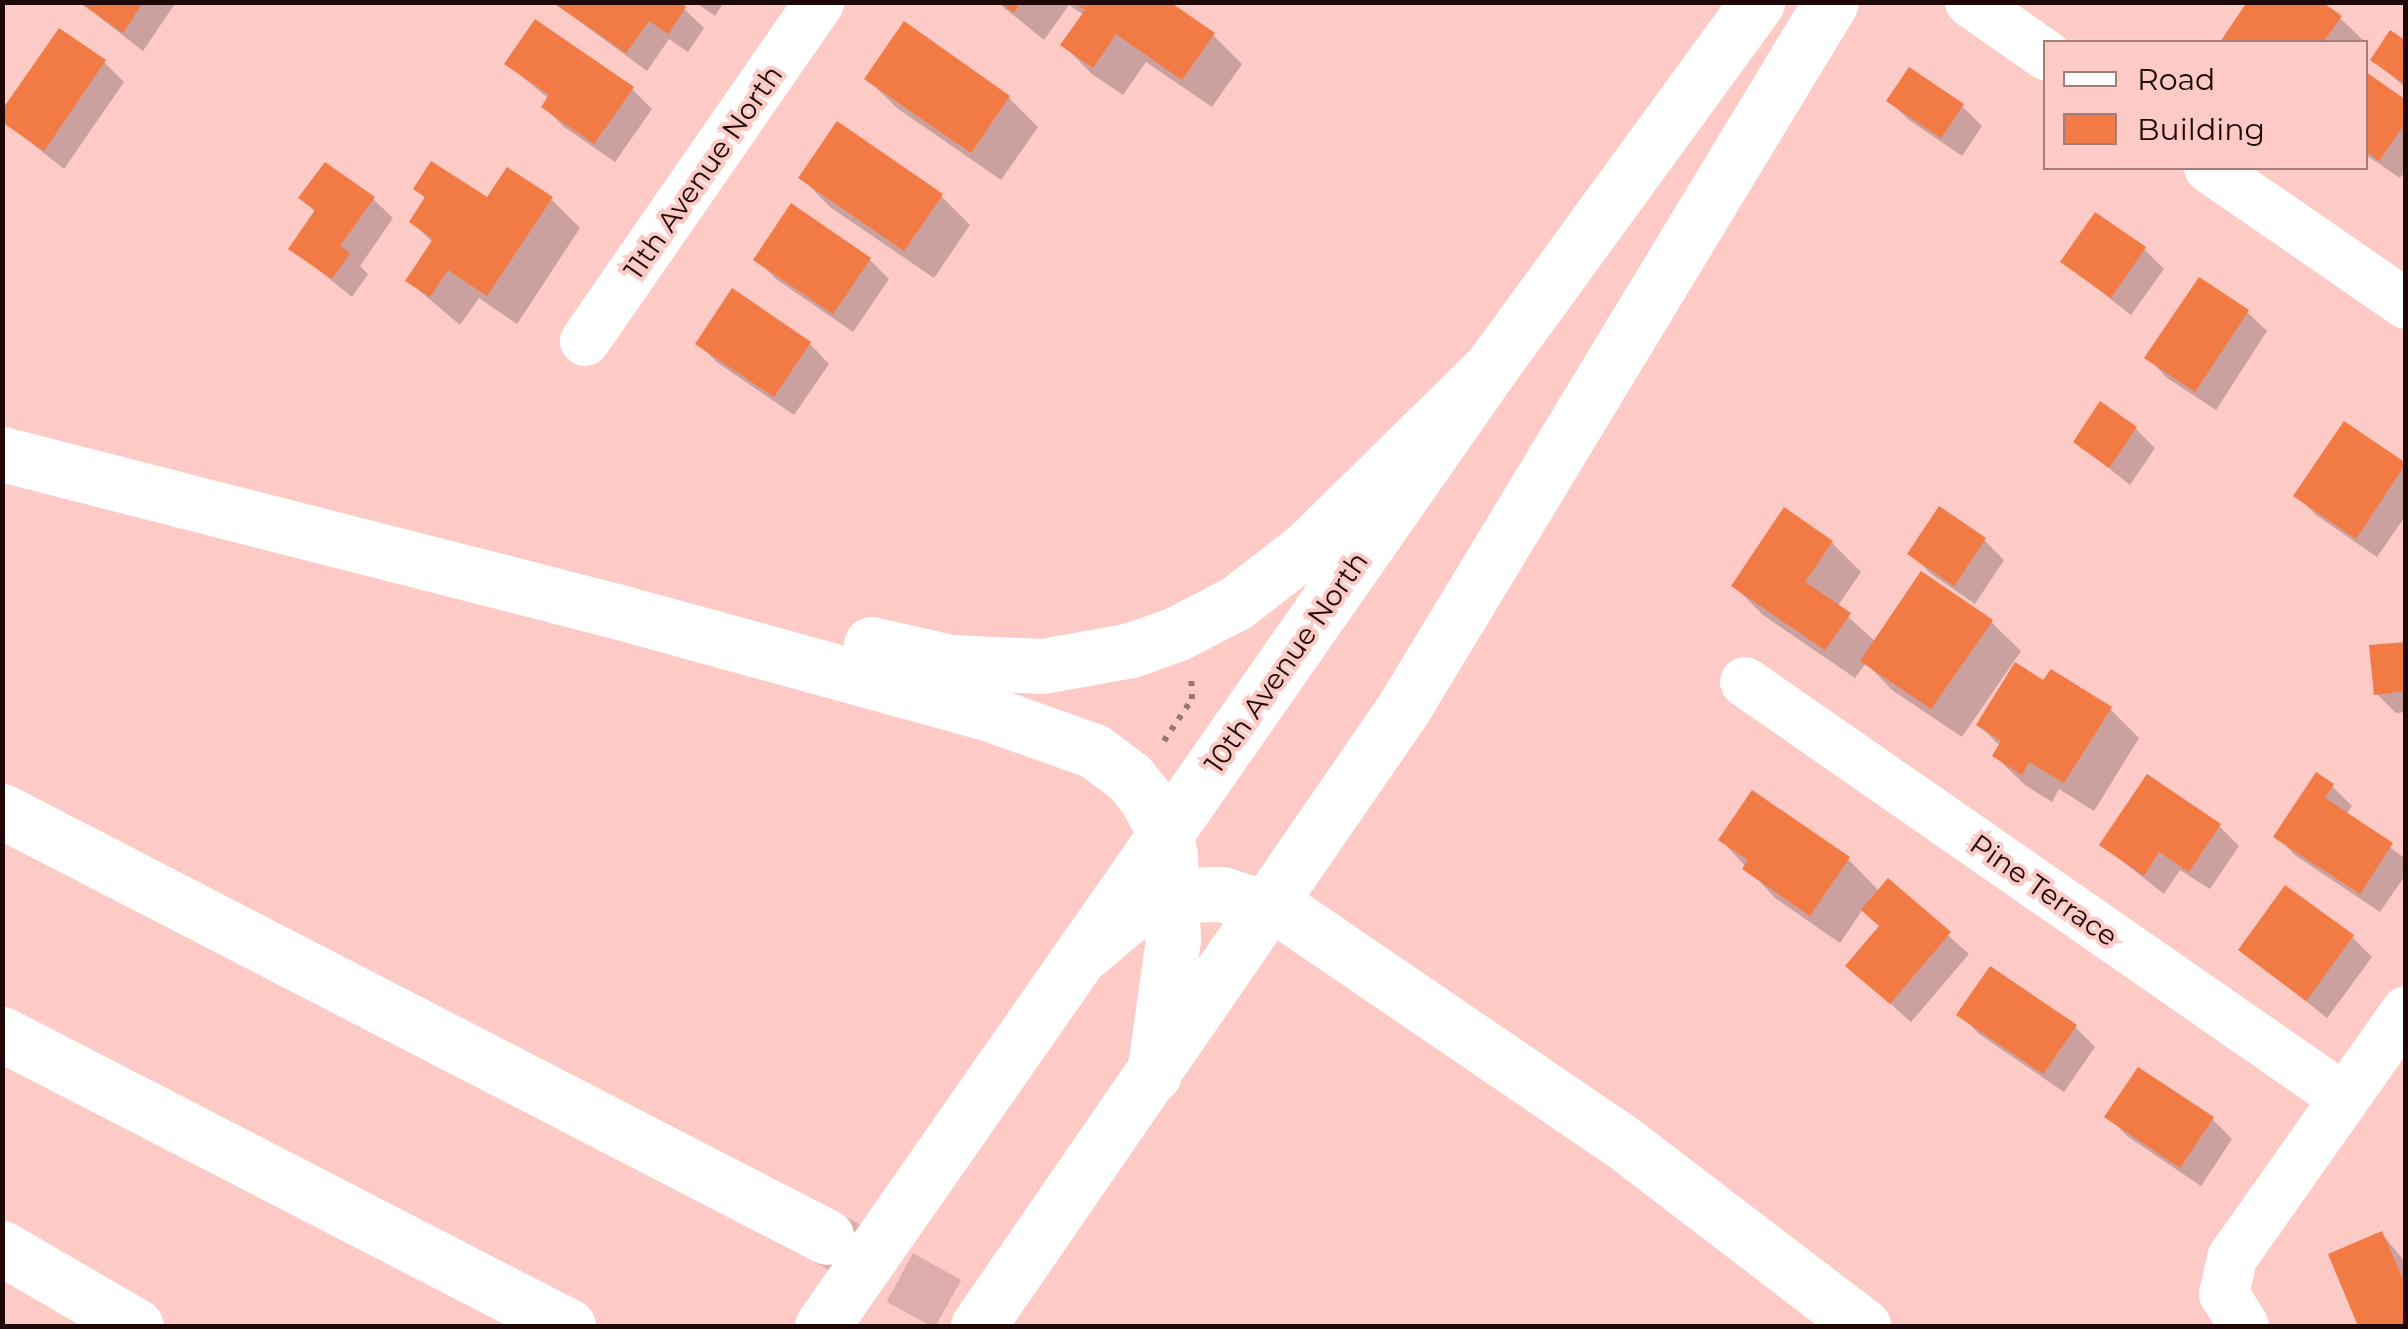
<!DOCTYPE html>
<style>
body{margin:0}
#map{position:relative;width:2408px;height:1329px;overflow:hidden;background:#fdcac6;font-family:Montserrat,sans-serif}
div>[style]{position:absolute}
.shadow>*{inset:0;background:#0003}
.building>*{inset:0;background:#f17a45}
.highway-tunnel>*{height:55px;margin-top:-27.5px;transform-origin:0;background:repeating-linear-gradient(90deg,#dcadaa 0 55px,transparent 0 83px)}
.path>*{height:6px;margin-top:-3px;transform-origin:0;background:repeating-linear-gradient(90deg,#9b7572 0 5px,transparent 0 13px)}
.minor>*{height:50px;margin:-25px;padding:0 25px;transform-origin:25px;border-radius:25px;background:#fff}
.major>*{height:55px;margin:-27.5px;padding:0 27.5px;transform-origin:27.5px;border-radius:27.5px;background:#fff}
.highway>*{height:55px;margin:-27.5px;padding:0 27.5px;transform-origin:27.5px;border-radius:27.5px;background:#fff}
span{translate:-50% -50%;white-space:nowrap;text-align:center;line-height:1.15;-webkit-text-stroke:8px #fdcac6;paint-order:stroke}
.street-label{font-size:28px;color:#1e0908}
.frame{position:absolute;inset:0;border:5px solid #1e0908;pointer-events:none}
.legend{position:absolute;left:2043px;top:40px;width:325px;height:130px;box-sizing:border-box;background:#fdcac6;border:2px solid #a47d7a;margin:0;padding:12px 18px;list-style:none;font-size:30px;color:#1e0908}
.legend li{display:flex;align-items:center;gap:20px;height:50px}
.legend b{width:50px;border:2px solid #a47d7a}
</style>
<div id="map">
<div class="shadow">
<div style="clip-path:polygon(80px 2px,176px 2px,143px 51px)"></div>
<div style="clip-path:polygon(553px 2px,684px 9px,704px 28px,688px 52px,669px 39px,647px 71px)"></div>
<div style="clip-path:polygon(695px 2px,724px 2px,715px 16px)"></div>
<div style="clip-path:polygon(997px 2px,1166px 2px,1213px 35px,1242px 64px,1212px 107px,1146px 62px,1123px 95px,1092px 74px,1063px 45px,1084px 15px,1069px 5px,1044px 40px)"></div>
<div style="clip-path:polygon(2250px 2px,2340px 18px,2365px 42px,2223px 42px)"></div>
<div style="clip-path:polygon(2406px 44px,2406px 88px,2373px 60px)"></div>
<div style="clip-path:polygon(104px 62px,124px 82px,64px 169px,2px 120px)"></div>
<div style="clip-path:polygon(507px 64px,632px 89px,652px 109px,615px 162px,564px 127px,544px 107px,549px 99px)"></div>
<div style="clip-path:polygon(2366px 76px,2406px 103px,2406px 170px,2400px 178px,2366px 155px)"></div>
<div style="clip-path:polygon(867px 79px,1009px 98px,1038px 127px,1001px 180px,897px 108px)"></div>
<div style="clip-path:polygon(1889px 101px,1962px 106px,1982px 126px,1962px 156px,1909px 120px)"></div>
<div style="clip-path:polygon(801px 177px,941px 196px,970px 225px,934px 278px,830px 207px)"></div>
<div style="clip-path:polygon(416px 189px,487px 201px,551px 199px,580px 228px,517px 324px,479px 298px,460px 325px,408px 281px,433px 243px,412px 222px,427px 200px)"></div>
<div style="clip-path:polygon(302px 198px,373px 199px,393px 218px,360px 266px,368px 274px,352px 297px,291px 248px,316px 213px)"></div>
<div style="clip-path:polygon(2144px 249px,2164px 269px,2131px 315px,2063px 262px)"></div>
<div style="clip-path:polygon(756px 259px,870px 260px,889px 279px,853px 332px,776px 279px)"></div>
<div style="clip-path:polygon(2247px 312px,2267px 331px,2216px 410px,2167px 378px,2148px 358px)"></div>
<div style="clip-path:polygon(698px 344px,810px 344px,829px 364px,794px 415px,718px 363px)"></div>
<div style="clip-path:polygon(2345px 424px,2406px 466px,2406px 515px,2377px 557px,2316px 515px,2296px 495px)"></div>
<div style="clip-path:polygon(2136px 429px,2155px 448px,2130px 485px,2076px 442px)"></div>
<div style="clip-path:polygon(1984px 540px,2004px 560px,1975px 604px,1930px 573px,1910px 554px)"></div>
<div style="clip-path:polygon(1832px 543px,1861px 572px,1837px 607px,1876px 642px,1991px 622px,2021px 651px,1962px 737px,1892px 690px,1866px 663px,1855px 678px,1763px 615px,1734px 586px)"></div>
<div style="clip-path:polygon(2406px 644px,2406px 712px,2396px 713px,2376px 693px)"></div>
<div style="clip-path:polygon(2044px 684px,2110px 709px,2139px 738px,2094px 811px,2059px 789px,2052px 802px,2025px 785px,1995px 756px,2001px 747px,1979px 725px)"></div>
<div style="clip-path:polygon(2332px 786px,2352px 806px,2346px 815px,2406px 859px,2406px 874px,2380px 912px,2296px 856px,2276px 836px)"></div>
<div style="clip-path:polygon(2219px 826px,2239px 846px,2210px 889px,2180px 870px,2164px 894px,2102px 845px)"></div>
<div style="clip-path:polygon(1721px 840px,1848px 859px,1880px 892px,1888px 882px,1969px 954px,1911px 1022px,1848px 966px,1881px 927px,1863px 909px,1840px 943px,1775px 898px)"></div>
<div style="clip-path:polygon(2352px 937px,2372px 957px,2327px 1018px,2241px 950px)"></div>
<div style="clip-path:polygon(1960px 1014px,2075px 1027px,2095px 1047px,2064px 1092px,1979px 1034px)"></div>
<div style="clip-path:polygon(2108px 1116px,2212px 1119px,2232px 1139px,2201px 1186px,2127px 1136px)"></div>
<div style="clip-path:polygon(2382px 1234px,2406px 1263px,2406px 1326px,2361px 1326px,2331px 1255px)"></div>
</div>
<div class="building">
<div style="clip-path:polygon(79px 2px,143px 2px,123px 33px)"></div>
<div style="clip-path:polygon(552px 2px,680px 2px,686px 7px,668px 34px,649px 21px,626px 53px)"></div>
<div style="clip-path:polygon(999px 2px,1021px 2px,1014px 13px)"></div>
<div style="clip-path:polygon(1074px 2px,1170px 2px,1215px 33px,1182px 80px,1116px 34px,1093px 68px,1060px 45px,1085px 10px)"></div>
<div style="clip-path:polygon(2247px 2px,2322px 2px,2342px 16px,2323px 42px,2220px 42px)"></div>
<div style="clip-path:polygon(535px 19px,634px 87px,594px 144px,541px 107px,549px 95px,504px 64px)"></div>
<div style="clip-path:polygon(904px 21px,1010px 96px,971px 153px,864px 79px)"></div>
<div style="clip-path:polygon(59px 28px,106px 60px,44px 151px,2px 122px,2px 110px)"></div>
<div style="clip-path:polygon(2390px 30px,2406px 41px,2406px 85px,2370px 60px)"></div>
<div style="clip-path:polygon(1909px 67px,1964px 104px,1941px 138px,1886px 101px)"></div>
<div style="clip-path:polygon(2366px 72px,2406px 100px,2406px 122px,2379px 161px,2366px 151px)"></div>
<div style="clip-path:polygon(837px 121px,943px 194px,904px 251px,798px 178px)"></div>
<div style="clip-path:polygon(431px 161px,487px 197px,507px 167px,553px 197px,487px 296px,448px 270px,430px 297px,405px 281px,433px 239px,409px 222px,425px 197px,413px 189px)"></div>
<div style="clip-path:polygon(325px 162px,375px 197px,340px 246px,350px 253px,332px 279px,288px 249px,315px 210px,298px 198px)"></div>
<div style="clip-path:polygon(791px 203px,871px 258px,833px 314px,753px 260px)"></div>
<div style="clip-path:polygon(2095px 212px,2146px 247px,2111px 298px,2060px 262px)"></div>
<div style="clip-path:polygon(2199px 277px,2249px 310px,2195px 392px,2144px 358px)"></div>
<div style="clip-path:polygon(732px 288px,811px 342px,774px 397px,695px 344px)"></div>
<div style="clip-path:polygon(2100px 401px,2137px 427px,2109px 468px,2073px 442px)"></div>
<div style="clip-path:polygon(2344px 421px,2406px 463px,2356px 539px,2293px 496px)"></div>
<div style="clip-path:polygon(1939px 506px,1986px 538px,1954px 586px,1907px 554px)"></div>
<div style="clip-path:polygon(1784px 507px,1833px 541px,1805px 582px,1851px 613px,1825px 650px,1731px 586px)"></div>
<div style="clip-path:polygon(1921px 571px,1993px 620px,1931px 709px,1860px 661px)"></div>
<div style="clip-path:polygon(2406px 642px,2406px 691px,2374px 695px,2369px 645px)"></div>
<div style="clip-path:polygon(2015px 662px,2043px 680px,2051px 669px,2112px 707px,2064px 783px,2029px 762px,2022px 775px,1992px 756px,2001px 741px,1976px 725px)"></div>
<div style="clip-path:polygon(2316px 772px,2334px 784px,2325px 798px,2393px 843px,2360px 894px,2273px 837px)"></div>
<div style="clip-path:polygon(2147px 774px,2221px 824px,2189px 872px,2159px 852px,2144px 876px,2099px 845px)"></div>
<div style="clip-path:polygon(1752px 790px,1850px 857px,1810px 916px,1742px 869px,1748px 860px,1718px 840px)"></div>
<div style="clip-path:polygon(1888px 878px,1951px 932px,1890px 1004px,1845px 966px,1879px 926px,1861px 910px)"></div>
<div style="clip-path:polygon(2285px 885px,2354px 935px,2306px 1001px,2238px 950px)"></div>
<div style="clip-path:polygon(1990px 966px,2077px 1025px,2043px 1074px,1956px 1015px)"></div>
<div style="clip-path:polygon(2138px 1067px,2214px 1117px,2180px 1168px,2104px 1117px)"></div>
<div style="clip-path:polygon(2382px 1231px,2406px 1286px,2406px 1326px,2358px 1326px,2328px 1254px)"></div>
</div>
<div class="highway-tunnel">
<div style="left:827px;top:1237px;width:185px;rotate:28.8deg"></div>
</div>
<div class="path">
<div style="left:1164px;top:741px;width:50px;rotate:-56.3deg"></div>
<div style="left:1192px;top:699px;width:23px;rotate:-92deg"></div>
</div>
<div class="minor">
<div style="left:1970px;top:2px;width:93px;rotate:34.9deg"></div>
<div style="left:2209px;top:168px;width:239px;rotate:34.6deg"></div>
<div style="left:585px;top:341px;width:412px;rotate:-55.3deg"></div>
<div style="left:1745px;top:682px;width:729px;rotate:34.78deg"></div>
<div style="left:2244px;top:1326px;width:38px;rotate:-122deg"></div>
<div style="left:2224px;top:1294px;width:37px;rotate:-77deg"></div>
<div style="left:2232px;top:1258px;width:302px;rotate:-54.8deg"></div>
</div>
<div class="major">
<div style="left:822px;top:1326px;width:1171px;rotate:-55.09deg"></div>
<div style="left:1492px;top:366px;width:450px;rotate:-53.9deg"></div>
<div style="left:978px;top:1326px;width:749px;rotate:-55.44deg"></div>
<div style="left:1403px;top:709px;width:826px;rotate:-58.81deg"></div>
</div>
<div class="highway">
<div style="left:2px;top:454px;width:634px;rotate:14.34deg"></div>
<div style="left:616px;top:611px;width:391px;rotate:15.4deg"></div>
<div style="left:993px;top:715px;width:107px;rotate:19.6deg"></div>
<div style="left:1094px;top:751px;width:44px;rotate:36.6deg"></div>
<div style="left:1129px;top:777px;width:27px;rotate:51deg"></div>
<div style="left:1146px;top:798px;width:42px;rotate:61.6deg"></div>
<div style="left:1166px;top:835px;width:20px;rotate:79deg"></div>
<div style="left:1170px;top:855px;width:84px;rotate:88deg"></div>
<div style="left:1173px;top:939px;width:136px;rotate:98deg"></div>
<div style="left:871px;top:644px;width:82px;rotate:12.7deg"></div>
<div style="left:951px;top:662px;width:92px;rotate:2.5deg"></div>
<div style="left:1043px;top:666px;width:89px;rotate:-10.3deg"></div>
<div style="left:1131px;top:650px;width:48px;rotate:-19.6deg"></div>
<div style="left:1176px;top:634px;width:68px;rotate:-27.3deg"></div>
<div style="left:1236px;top:603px;width:90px;rotate:-37.8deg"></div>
<div style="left:1307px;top:548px;width:260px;rotate:-44.5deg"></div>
<div style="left:2px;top:811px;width:928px;rotate:27.31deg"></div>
<div style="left:1086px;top:952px;width:52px;rotate:-40.4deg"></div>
<div style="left:1126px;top:918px;width:52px;rotate:-26.1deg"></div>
<div style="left:1173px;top:895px;width:49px;rotate:-1.2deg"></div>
<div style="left:1222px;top:894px;width:72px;rotate:17.7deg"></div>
<div style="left:1291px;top:916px;width:409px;rotate:34.3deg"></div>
<div style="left:1629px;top:1147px;width:295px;rotate:37.4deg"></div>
<div style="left:2px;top:1034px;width:637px;rotate:27.29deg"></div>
<div style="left:2px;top:1248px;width:155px;rotate:30.2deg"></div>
</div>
<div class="street-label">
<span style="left:703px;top:172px;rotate:-55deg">11th Avenue North</span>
<span style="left:1286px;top:662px;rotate:-55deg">10th Avenue North</span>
<span style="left:2044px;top:890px;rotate:35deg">Pine Terrace</span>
</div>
<div class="frame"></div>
<ul class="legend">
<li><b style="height:12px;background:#fff"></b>Road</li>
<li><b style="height:28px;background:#f17a45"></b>Building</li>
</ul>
</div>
